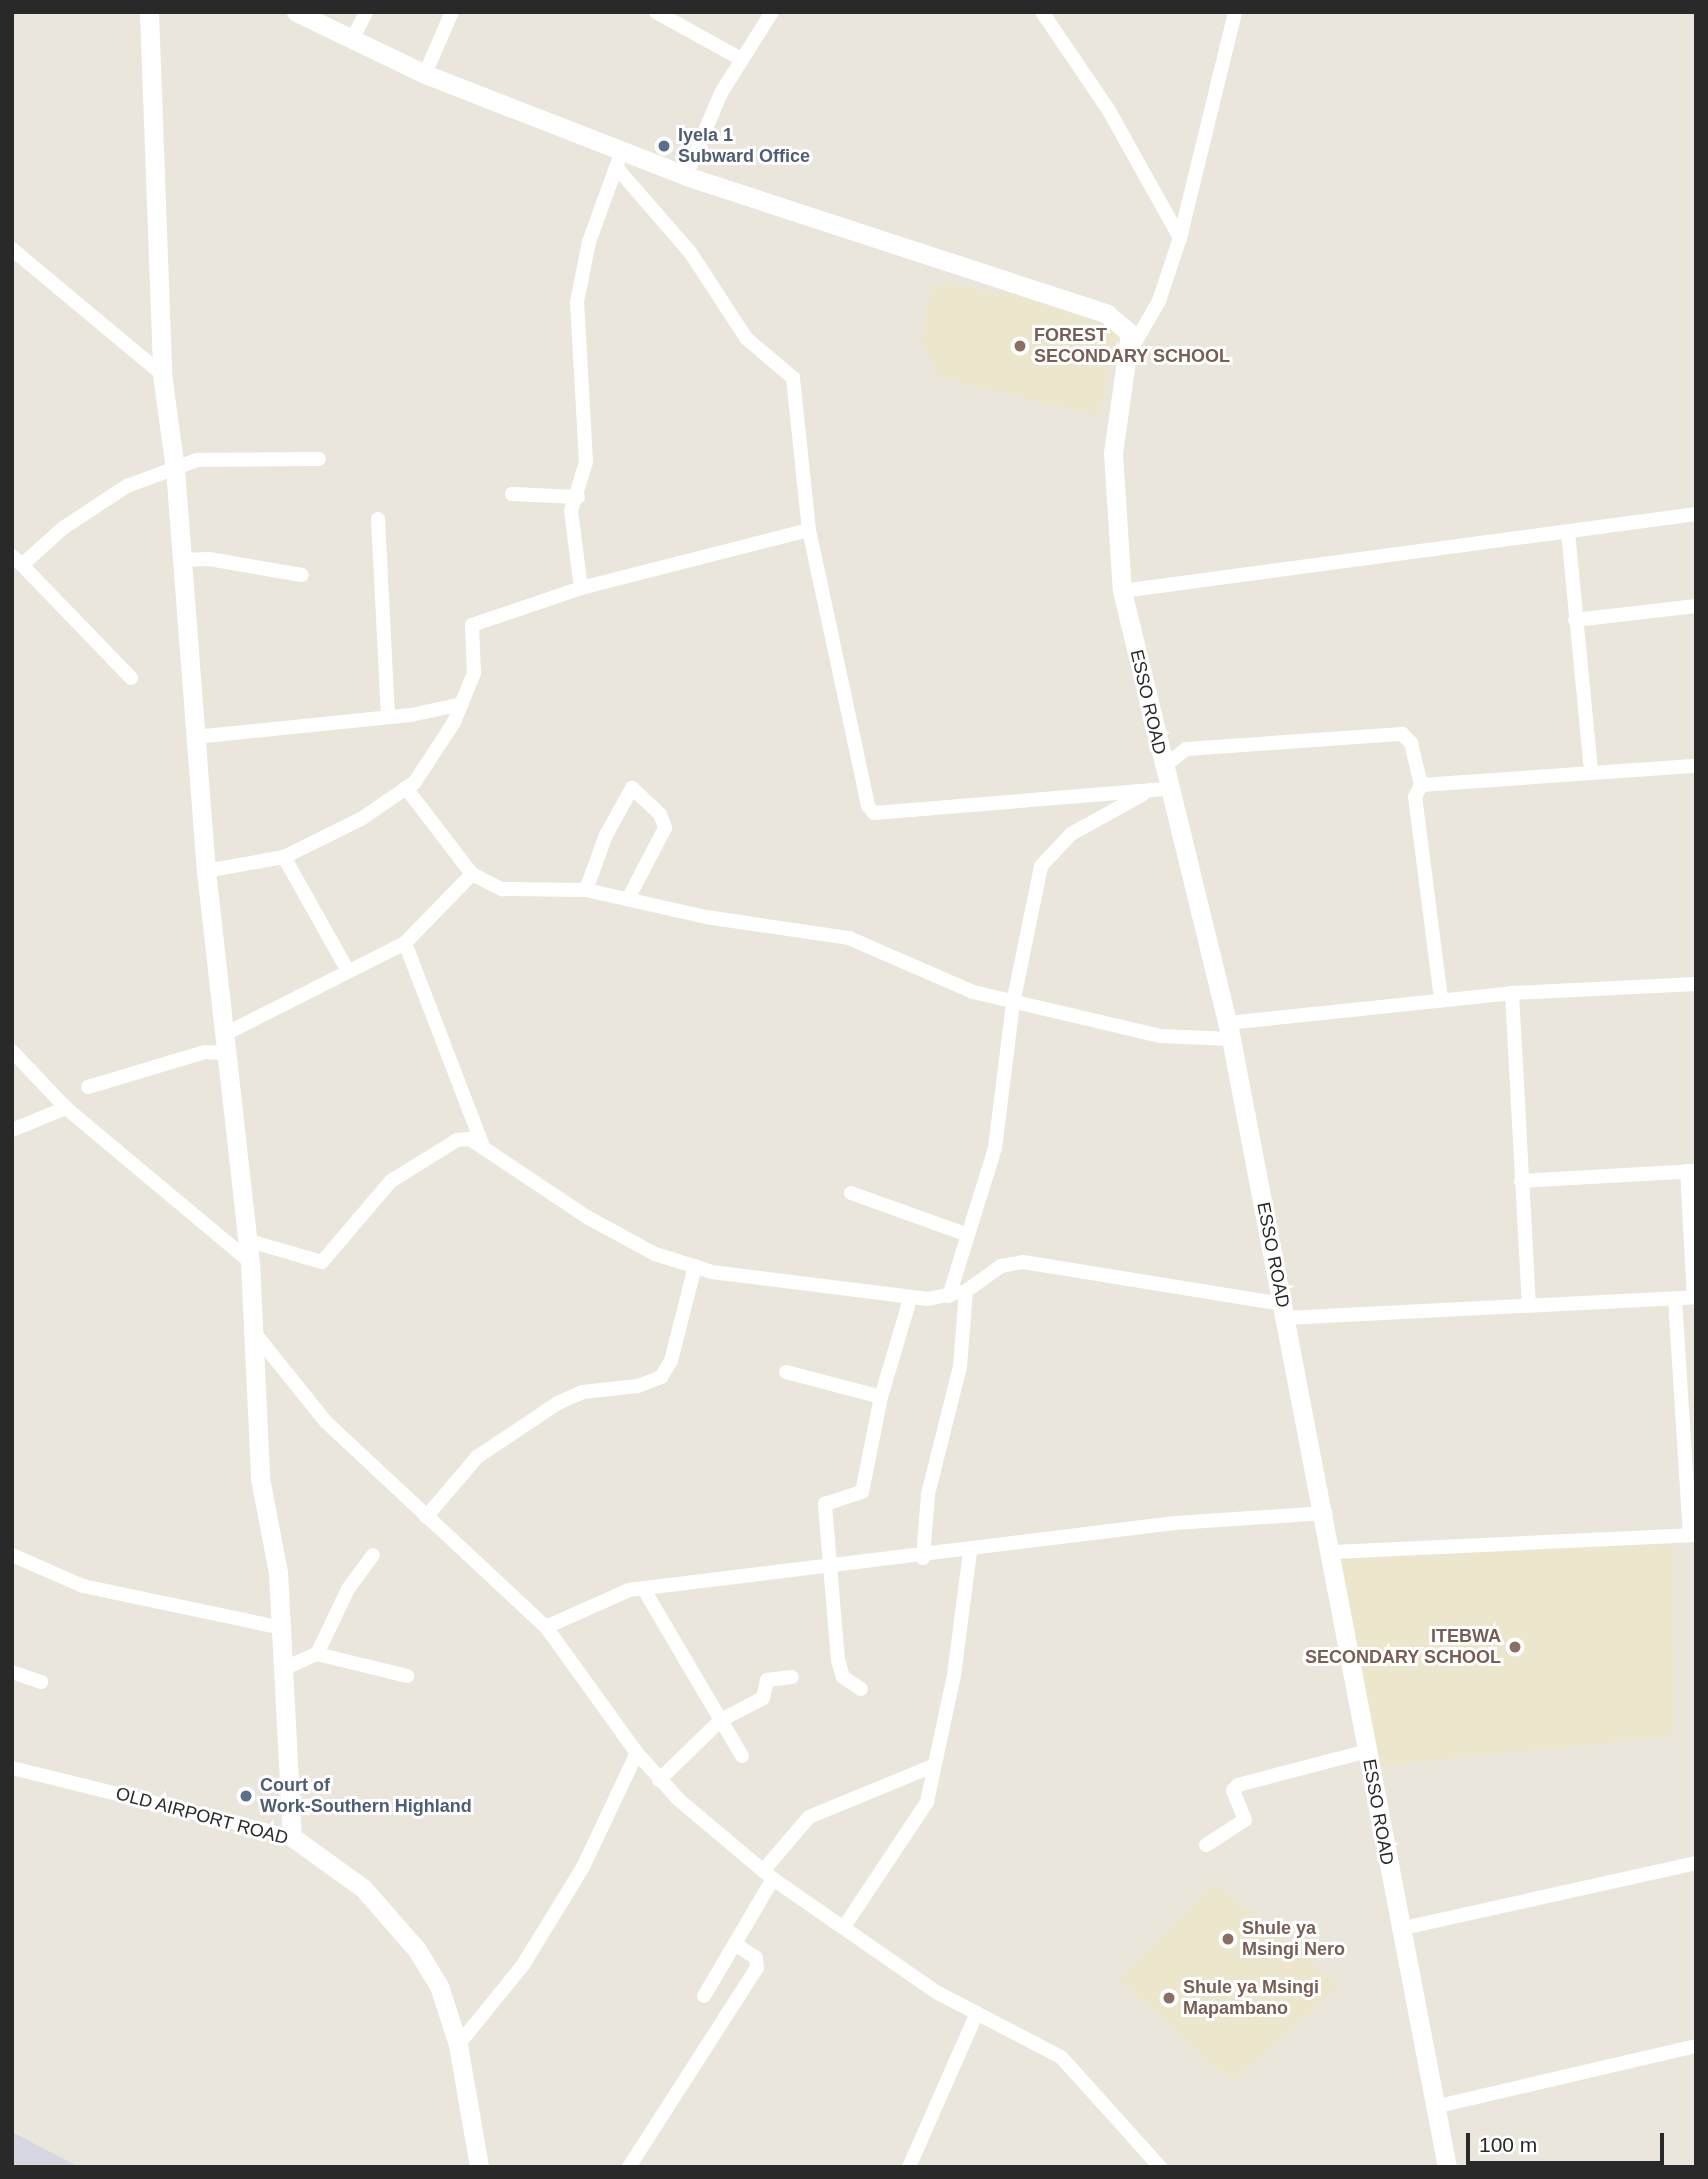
<!DOCTYPE html>
<style>
body{margin:0}
#map{position:relative;width:1708px;height:2179px;overflow:hidden;background:#eae6dc;font-family:Arial,sans-serif}
div>[style]{position:absolute}
.education>*{inset:0;background:#ebe6cc}
.airport>*{inset:0;background:#d7d7e3}
.street>*{height:14px;margin:-7px;padding:0 7px;transform-origin:7px;border-radius:7px;background:#fff}
.secondary>*{height:19px;margin:-9.5px;padding:0 9.5px;transform-origin:9.5px;border-radius:9.5px;background:#fff}
.dots>*{width:19px;height:19px;translate:-50% -50%;box-sizing:border-box;border:4px solid #fff;border-radius:50%}
span{translate:-50% -50%;white-space:nowrap;text-align:center;line-height:1.15;-webkit-text-stroke:6px #fff;paint-order:stroke}
.service-label{font-size:18px;color:#4e5e75;font-weight:700}
.left{translate:0 -50%;text-align:left}
.education-label{font-size:18px;color:#785e54;font-weight:700}
.right{translate:-100% -50%;text-align:right}
.street-label{font-size:18px;color:#292929}
.frame{position:absolute;inset:0;border:14px solid #292929;pointer-events:none}
.scale{position:absolute;left:1466px;top:2133px;width:198px;height:32px;box-sizing:border-box;border:4px solid #292929;border-top:0;padding-left:9px;font-size:21px;line-height:24px;white-space:nowrap;color:#292929;-webkit-text-stroke:5px #fff;paint-order:stroke}
</style>
<div id="map">
<div class="education">
<div style="clip-path:polygon(933px 283px,1017px 295px,1120px 329px,1098px 416px,940px 377px,920px 339px)"></div>
<div style="clip-path:polygon(1673px 1544px,1674px 1736px,1378px 1766px,1341px 1559px)"></div>
<div style="clip-path:polygon(1215px 1883px,1341px 1985px,1232px 2082px,1119px 1979px)"></div>
</div>
<div class="airport">
<div style="clip-path:polygon(12px 2132px,79px 2167px,12px 2167px)"></div>
</div>
<div class="street">
<div style="left:656px;top:12px;width:97px;rotate:28.9deg"></div>
<div style="left:1042px;top:12px;width:117px;rotate:55.8deg"></div>
<div style="left:1108px;top:109px;width:148px;rotate:60.8deg"></div>
<div style="left:352px;top:40px;width:31px;rotate:-63deg"></div>
<div style="left:425px;top:74px;width:68px;rotate:-66.5deg"></div>
<div style="left:616px;top:167px;width:113px;rotate:49deg"></div>
<div style="left:690px;top:252px;width:103px;rotate:56.9deg"></div>
<div style="left:746px;top:338px;width:62px;rotate:40.4deg"></div>
<div style="left:793px;top:378px;width:153px;rotate:84deg"></div>
<div style="left:809px;top:530px;width:282px;rotate:77.9deg"></div>
<div style="left:868px;top:806px;width:9px;rotate:49deg"></div>
<div style="left:874px;top:813px;width:295px;rotate:-4.7deg"></div>
<div style="left:686px;top:176px;width:90px;rotate:-67.1deg"></div>
<div style="left:721px;top:93px;width:96px;rotate:-57.8deg"></div>
<div style="left:12px;top:249px;width:195px;rotate:39.8deg"></div>
<div style="left:1133px;top:346px;width:52px;rotate:-60deg"></div>
<div style="left:1159px;top:301px;width:66px;rotate:-71.6deg"></div>
<div style="left:1180px;top:238px;width:233px;rotate:-76.3deg"></div>
<div style="left:512px;top:494px;width:66px;rotate:2.6deg"></div>
<div style="left:378px;top:519px;width:198px;rotate:87.1deg"></div>
<div style="left:1568px;top:532px;width:242px;rotate:84.5deg"></div>
<div style="left:12px;top:556px;width:13px;rotate:42deg"></div>
<div style="left:22px;top:565px;width:55px;rotate:-42.1deg"></div>
<div style="left:63px;top:528px;width:77px;rotate:-33.3deg"></div>
<div style="left:127px;top:486px;width:75px;rotate:-20.4deg"></div>
<div style="left:197px;top:460px;width:122px;rotate:-0.5deg"></div>
<div style="left:180px;top:560px;width:29px;rotate:-2deg"></div>
<div style="left:209px;top:559px;width:94px;rotate:9.8deg"></div>
<div style="left:22px;top:565px;width:157px;rotate:46deg"></div>
<div style="left:581px;top:588px;width:235px;rotate:-14.3deg"></div>
<div style="left:1122px;top:591px;width:579px;rotate:-7.64deg"></div>
<div style="left:1575px;top:620px;width:122px;rotate:-6.6deg"></div>
<div style="left:195px;top:737px;width:217px;rotate:-5.8deg"></div>
<div style="left:411px;top:715px;width:52px;rotate:-12.2deg"></div>
<div style="left:1163px;top:767px;width:29px;rotate:-38deg"></div>
<div style="left:1186px;top:749px;width:217px;rotate:-4deg"></div>
<div style="left:1402px;top:734px;width:13px;rotate:45deg"></div>
<div style="left:1411px;top:743px;width:43px;rotate:76.6deg"></div>
<div style="left:406px;top:788px;width:108px;rotate:52.5deg"></div>
<div style="left:284px;top:857px;width:131px;rotate:60.7deg"></div>
<div style="left:206px;top:871px;width:79px;rotate:-10.2deg"></div>
<div style="left:284px;top:857px;width:86px;rotate:-26.3deg"></div>
<div style="left:361px;top:819px;width:65px;rotate:-34.4deg"></div>
<div style="left:415px;top:782px;width:72px;rotate:-57deg"></div>
<div style="left:454px;top:722px;width:53px;rotate:-67.8deg"></div>
<div style="left:474px;top:673px;width:48px;rotate:-92.4deg"></div>
<div style="left:472px;top:625px;width:115px;rotate:-18.7deg"></div>
<div style="left:581px;top:588px;width:78px;rotate:-97.4deg"></div>
<div style="left:571px;top:511px;width:51px;rotate:-73deg"></div>
<div style="left:586px;top:462px;width:160px;rotate:-93.2deg"></div>
<div style="left:577px;top:302px;width:61px;rotate:-78.7deg"></div>
<div style="left:589px;top:242px;width:88px;rotate:-70.1deg"></div>
<div style="left:586px;top:890px;width:59px;rotate:-70deg"></div>
<div style="left:606px;top:835px;width:54px;rotate:-61deg"></div>
<div style="left:632px;top:788px;width:38px;rotate:43deg"></div>
<div style="left:660px;top:814px;width:15px;rotate:70deg"></div>
<div style="left:665px;top:828px;width:78px;rotate:117.6deg"></div>
<div style="left:405px;top:943px;width:215px;rotate:69deg"></div>
<div style="left:1512px;top:993px;width:312px;rotate:86.9deg"></div>
<div style="left:1441px;top:999px;width:204px;rotate:-97.3deg"></div>
<div style="left:1415px;top:797px;width:13px;rotate:-63deg"></div>
<div style="left:1421px;top:785px;width:276px;rotate:-4deg"></div>
<div style="left:1228px;top:1023px;width:286px;rotate:-6deg"></div>
<div style="left:1512px;top:993px;width:184px;rotate:-2.8deg"></div>
<div style="left:223px;top:1035px;width:204px;rotate:-26.8deg"></div>
<div style="left:405px;top:943px;width:96px;rotate:-45.8deg"></div>
<div style="left:472px;top:874px;width:34px;rotate:27deg"></div>
<div style="left:502px;top:889px;width:84px;rotate:0.7deg"></div>
<div style="left:586px;top:890px;width:123px;rotate:12.7deg"></div>
<div style="left:706px;top:917px;width:145px;rotate:8.4deg"></div>
<div style="left:849px;top:938px;width:135px;rotate:23.5deg"></div>
<div style="left:973px;top:992px;width:193px;rotate:13.2deg"></div>
<div style="left:1161px;top:1036px;width:70px;rotate:2.5deg"></div>
<div style="left:12px;top:1051px;width:79px;rotate:46.5deg"></div>
<div style="left:66px;top:1108px;width:240px;rotate:39.9deg"></div>
<div style="left:88px;top:1087px;width:122px;rotate:-16.7deg"></div>
<div style="left:205px;top:1052px;width:20px;rotate:3deg"></div>
<div style="left:12px;top:1130px;width:58px;rotate:-22.2deg"></div>
<div style="left:1687px;top:1171px;width:126px;rotate:86.8deg"></div>
<div style="left:1521px;top:1181px;width:175px;rotate:-3.3deg"></div>
<div style="left:851px;top:1193px;width:124px;rotate:19.7deg"></div>
<div style="left:246px;top:1240px;width:79px;rotate:16.1deg"></div>
<div style="left:322px;top:1262px;width:106px;rotate:-49.6deg"></div>
<div style="left:391px;top:1181px;width:78px;rotate:-31.8deg"></div>
<div style="left:457px;top:1140px;width:13px;rotate:-4deg"></div>
<div style="left:470px;top:1139px;width:141px;rotate:33.7deg"></div>
<div style="left:587px;top:1217px;width:77px;rotate:28.6deg"></div>
<div style="left:655px;top:1254px;width:60px;rotate:17.5deg"></div>
<div style="left:712px;top:1272px;width:218px;rotate:7.1deg"></div>
<div style="left:928px;top:1299px;width:39px;rotate:-12deg"></div>
<div style="left:966px;top:1291px;width:43px;rotate:-35.5deg"></div>
<div style="left:1001px;top:1266px;width:22px;rotate:-10deg"></div>
<div style="left:1023px;top:1262px;width:263px;rotate:9.2deg"></div>
<div style="left:949px;top:1296px;width:155px;rotate:-72.7deg"></div>
<div style="left:995px;top:1148px;width:146px;rotate:-82.9deg"></div>
<div style="left:1013px;top:1003px;width:140px;rotate:-78.4deg"></div>
<div style="left:1041px;top:866px;width:44px;rotate:-46.8deg"></div>
<div style="left:1071px;top:834px;width:81px;rotate:-28.8deg"></div>
<div style="left:1675px;top:1298px;width:237px;rotate:86.4deg"></div>
<div style="left:1286px;top:1318px;width:411px;rotate:-2.9deg"></div>
<div style="left:252px;top:1330px;width:118px;rotate:51.2deg"></div>
<div style="left:326px;top:1422px;width:301px;rotate:43deg"></div>
<div style="left:546px;top:1627px;width:155px;rotate:54.2deg"></div>
<div style="left:637px;top:1753px;width:63px;rotate:48.2deg"></div>
<div style="left:679px;top:1800px;width:123px;rotate:40deg"></div>
<div style="left:773px;top:1879px;width:198px;rotate:34.7deg"></div>
<div style="left:936px;top:1992px;width:141px;rotate:27.5deg"></div>
<div style="left:1061px;top:2057px;width:148px;rotate:48deg"></div>
<div style="left:786px;top:1372px;width:98px;rotate:14.7deg"></div>
<div style="left:426px;top:1517px;width:79px;rotate:-49.6deg"></div>
<div style="left:477px;top:1457px;width:97px;rotate:-33.7deg"></div>
<div style="left:558px;top:1403px;width:27px;rotate:-24deg"></div>
<div style="left:583px;top:1392px;width:55px;rotate:-6.2deg"></div>
<div style="left:638px;top:1386px;width:25px;rotate:-21deg"></div>
<div style="left:661px;top:1377px;width:19px;rotate:-58deg"></div>
<div style="left:671px;top:1361px;width:98px;rotate:-75.8deg"></div>
<div style="left:1333px;top:1552px;width:363px;rotate:-2.7deg"></div>
<div style="left:12px;top:1555px;width:77px;rotate:23.6deg"></div>
<div style="left:83px;top:1586px;width:203px;rotate:11.9deg"></div>
<div style="left:923px;top:1558px;width:64px;rotate:-85.5deg"></div>
<div style="left:928px;top:1494px;width:131px;rotate:-75.9deg"></div>
<div style="left:960px;top:1367px;width:76px;rotate:-85.5deg"></div>
<div style="left:643px;top:1588px;width:195px;rotate:59.5deg"></div>
<div style="left:546px;top:1627px;width:91px;rotate:-24deg"></div>
<div style="left:629px;top:1590px;width:550px;rotate:-7deg"></div>
<div style="left:1175px;top:1523px;width:151px;rotate:-3.8deg"></div>
<div style="left:317px;top:1654px;width:72px;rotate:-64.5deg"></div>
<div style="left:348px;top:1589px;width:42px;rotate:-53.7deg"></div>
<div style="left:285px;top:1668px;width:35px;rotate:-24deg"></div>
<div style="left:317px;top:1654px;width:93px;rotate:13.7deg"></div>
<div style="left:12px;top:1672px;width:31px;rotate:19deg"></div>
<div style="left:861px;top:1689px;width:22px;rotate:-146deg"></div>
<div style="left:843px;top:1677px;width:18px;rotate:-106deg"></div>
<div style="left:838px;top:1660px;width:157px;rotate:-94.8deg"></div>
<div style="left:825px;top:1504px;width:39px;rotate:-18deg"></div>
<div style="left:862px;top:1492px;width:97px;rotate:-78.7deg"></div>
<div style="left:881px;top:1397px;width:102px;rotate:-73.5deg"></div>
<div style="left:12px;top:1768px;width:288px;rotate:13.8deg"></div>
<div style="left:659px;top:1780px;width:86px;rotate:-44.1deg"></div>
<div style="left:721px;top:1720px;width:47px;rotate:-27.6deg"></div>
<div style="left:763px;top:1698px;width:18px;rotate:-77deg"></div>
<div style="left:767px;top:1680px;width:25px;rotate:-7deg"></div>
<div style="left:1206px;top:1845px;width:46px;rotate:-32.7deg"></div>
<div style="left:1245px;top:1820px;width:32px;rotate:-112deg"></div>
<div style="left:1233px;top:1790px;width:7px;rotate:-45deg"></div>
<div style="left:1238px;top:1785px;width:134px;rotate:-14.7deg"></div>
<div style="left:763px;top:1871px;width:71px;rotate:-49.6deg"></div>
<div style="left:809px;top:1817px;width:134px;rotate:-22.4deg"></div>
<div style="left:844px;top:1927px;width:150px;rotate:-56.4deg"></div>
<div style="left:927px;top:1802px;width:130px;rotate:-78deg"></div>
<div style="left:954px;top:1675px;width:124px;rotate:-82.6deg"></div>
<div style="left:1399px;top:1929px;width:304px;rotate:-12.5deg"></div>
<div style="left:704px;top:1996px;width:136px;rotate:-59.5deg"></div>
<div style="left:458px;top:2045px;width:103px;rotate:-50.9deg"></div>
<div style="left:523px;top:1965px;width:115px;rotate:-58.5deg"></div>
<div style="left:583px;top:1867px;width:126px;rotate:-64.7deg"></div>
<div style="left:1434px;top:2107px;width:269px;rotate:-13.1deg"></div>
<div style="left:629px;top:2167px;width:237px;rotate:-57.3deg"></div>
<div style="left:757px;top:1968px;width:10px;rotate:-96deg"></div>
<div style="left:756px;top:1958px;width:25px;rotate:-146deg"></div>
<div style="left:909px;top:2167px;width:168px;rotate:-66.2deg"></div>
</div>
<div class="secondary">
<div style="left:149px;top:12px;width:362px;rotate:87.9deg"></div>
<div style="left:162px;top:374px;width:96px;rotate:82.2deg"></div>
<div style="left:175px;top:469px;width:403px;rotate:85.6deg"></div>
<div style="left:206px;top:871px;width:393px;rotate:83.6deg"></div>
<div style="left:250px;top:1262px;width:216px;rotate:87.3deg"></div>
<div style="left:260px;top:1478px;width:96px;rotate:79.2deg"></div>
<div style="left:278px;top:1572px;width:265px;rotate:87deg"></div>
<div style="left:292px;top:1837px;width:87px;rotate:35.7deg"></div>
<div style="left:363px;top:1888px;width:82px;rotate:48.9deg"></div>
<div style="left:417px;top:1950px;width:42px;rotate:58.6deg"></div>
<div style="left:439px;top:1986px;width:62px;rotate:72.1deg"></div>
<div style="left:458px;top:2045px;width:124px;rotate:80.2deg"></div>
<div style="left:296px;top:12px;width:143px;rotate:25.7deg"></div>
<div style="left:425px;top:74px;width:280px;rotate:21.3deg"></div>
<div style="left:686px;top:176px;width:443px;rotate:18.1deg"></div>
<div style="left:1107px;top:314px;width:30px;rotate:40deg"></div>
<div style="left:1130px;top:333px;width:121px;rotate:98.1deg"></div>
<div style="left:1113px;top:453px;width:138px;rotate:86.3deg"></div>
<div style="left:1122px;top:591px;width:461px;rotate:76.3deg"></div>
<div style="left:1231px;top:1039px;width:1148px;rotate:79.16deg"></div>
</div>
<div class="dots">
<div style="left:664px;top:146px;background:#5c6f8a"></div>
<div style="left:1020px;top:346px;background:#8d6e63"></div>
<div style="left:1515px;top:1647px;background:#8d6e63"></div>
<div style="left:246px;top:1796px;background:#5c6f8a"></div>
<div style="left:1228px;top:1939px;background:#8d6e63"></div>
<div style="left:1169px;top:1998px;background:#8d6e63"></div>
</div>
<div class="service-label">
<span class="left" style="left:678px;top:146px">Iyela 1<br>Subward Office</span>
<span class="left" style="left:260px;top:1796px">Court of<br>Work-Southern Highland</span>
</div>
<div class="education-label">
<span class="left" style="left:1034px;top:346px">FOREST<br>SECONDARY SCHOOL</span>
<span class="right" style="left:1501px;top:1647px">ITEBWA<br>SECONDARY SCHOOL</span>
<span class="left" style="left:1242px;top:1939px">Shule ya<br>Msingi Nero</span>
<span class="left" style="left:1183px;top:1998px">Shule ya Msingi<br>Mapambano</span>
</div>
<div class="street-label">
<span style="left:1148px;top:702px;rotate:77deg">ESSO ROAD</span>
<span style="left:1273px;top:1255px;rotate:79deg">ESSO ROAD</span>
<span style="left:1378px;top:1812px;rotate:80deg">ESSO ROAD</span>
<span style="left:202px;top:1816px;rotate:15deg">OLD AIRPORT ROAD</span>
</div>
<div class="frame"></div>
<div class="scale">100 m</div>
</div>
